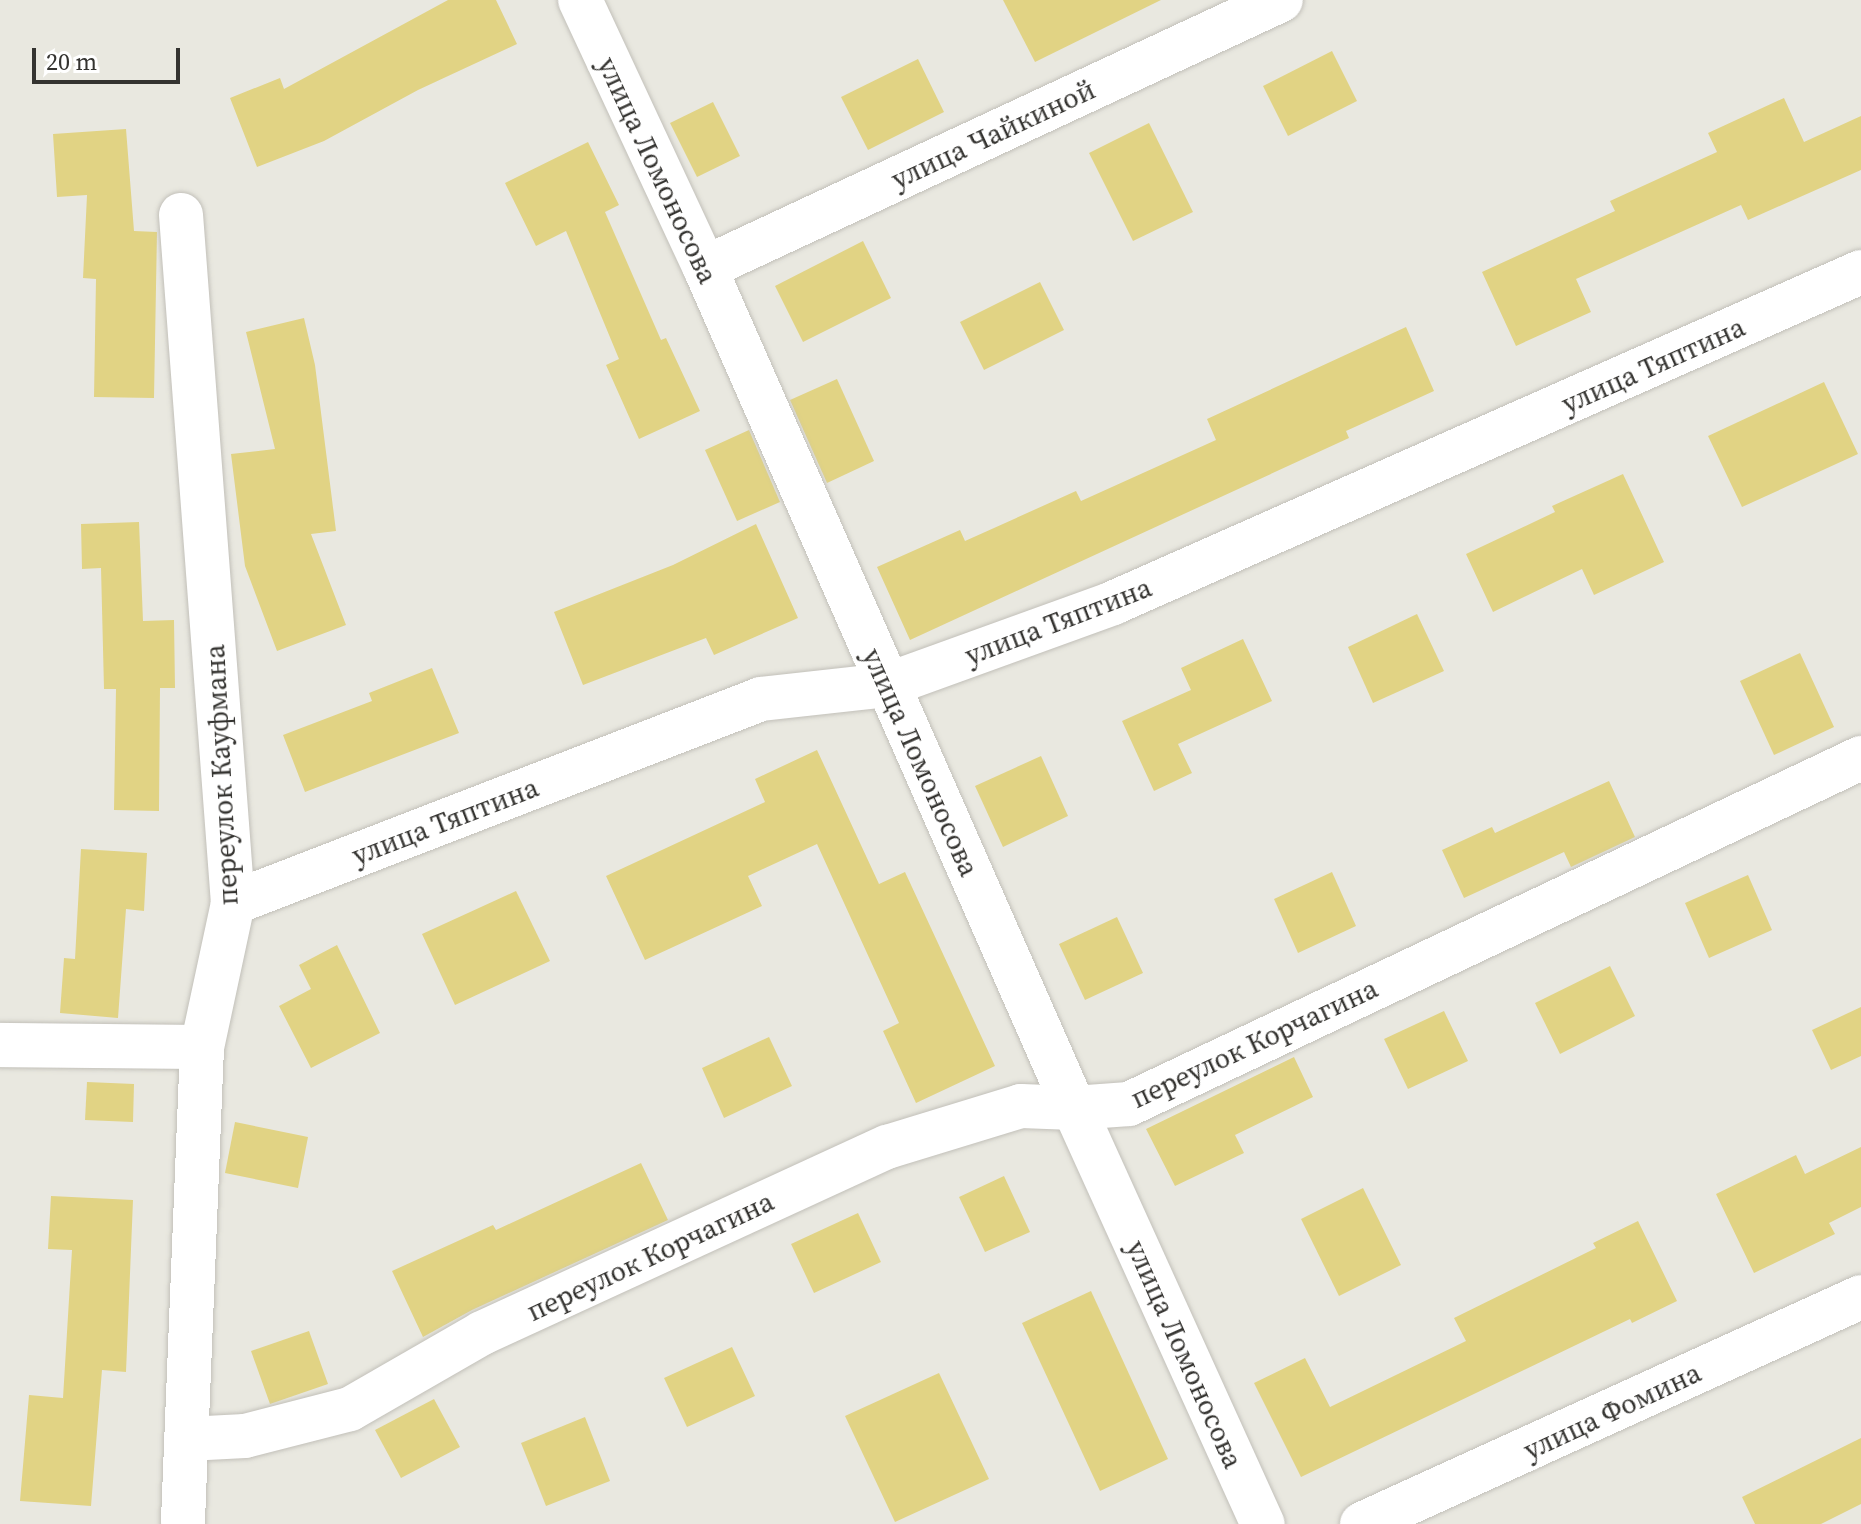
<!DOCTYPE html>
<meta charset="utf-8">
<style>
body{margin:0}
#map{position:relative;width:1861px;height:1524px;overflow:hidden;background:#e9e8e0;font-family:"Source Serif 4",serif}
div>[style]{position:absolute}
.building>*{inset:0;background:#e1d384}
.roads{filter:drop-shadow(0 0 2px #c2c0b9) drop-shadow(0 0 2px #c2c0b9)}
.minor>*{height:44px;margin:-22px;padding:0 22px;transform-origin:22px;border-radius:22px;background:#fff}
span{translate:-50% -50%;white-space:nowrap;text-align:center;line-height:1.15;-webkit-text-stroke:7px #fff;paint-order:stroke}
.street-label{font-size:28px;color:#343330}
.scale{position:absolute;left:32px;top:48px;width:148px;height:36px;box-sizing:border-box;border:4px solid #343330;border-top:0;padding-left:10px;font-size:24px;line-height:28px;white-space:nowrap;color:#343330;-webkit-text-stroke:6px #fff;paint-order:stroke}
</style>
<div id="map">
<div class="building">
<div style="clip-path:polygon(448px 0,496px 0,517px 44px,418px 90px,324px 141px,257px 167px,230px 98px,280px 78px,284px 89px)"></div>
<div style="clip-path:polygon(1003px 0,1161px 0,1035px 62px)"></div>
<div style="clip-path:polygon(1332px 51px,1357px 101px,1288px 136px,1263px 86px)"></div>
<div style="clip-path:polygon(918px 59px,944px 112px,868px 150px,841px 97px)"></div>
<div style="clip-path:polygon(1784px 98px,1804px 142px,1861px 116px,1861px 170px,1748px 220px,1741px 205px,1576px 279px,1591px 312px,1516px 346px,1482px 272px,1615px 211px,1610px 201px,1717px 152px,1708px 133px)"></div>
<div style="clip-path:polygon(713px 102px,740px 156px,697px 177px,670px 123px)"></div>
<div style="clip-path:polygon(1149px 123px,1193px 212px,1133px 241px,1089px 153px)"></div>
<div style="clip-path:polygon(126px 129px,134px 231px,157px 232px,154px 398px,94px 397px,96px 279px,83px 278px,87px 195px,57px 197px,53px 134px)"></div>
<div style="clip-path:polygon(588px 142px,619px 205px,605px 212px,661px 340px,666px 338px,700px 411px,639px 439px,606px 365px,619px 359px,566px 231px,536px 246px,505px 183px)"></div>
<div style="clip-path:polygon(863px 241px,891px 298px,803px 342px,775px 286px)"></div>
<div style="clip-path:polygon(1040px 282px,1064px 330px,984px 370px,960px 322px)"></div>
<div style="clip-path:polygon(304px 318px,315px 365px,336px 531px,311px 534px,346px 625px,277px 651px,245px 566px,231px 454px,275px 449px,246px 332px)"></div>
<div style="clip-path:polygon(1406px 327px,1434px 391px,1346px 431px,1349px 438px,910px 640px,877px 567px,960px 530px,965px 541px,1076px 491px,1081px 501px,1216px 440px,1207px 419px)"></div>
<div style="clip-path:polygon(837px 379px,874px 461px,827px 483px,790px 400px)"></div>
<div style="clip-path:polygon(1824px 382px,1858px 454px,1742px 507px,1708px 436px)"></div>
<div style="clip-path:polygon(749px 430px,780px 502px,737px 521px,705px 450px)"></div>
<div style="clip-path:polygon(1623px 474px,1664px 562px,1594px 595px,1582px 569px,1493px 612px,1466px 554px,1555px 512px,1552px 506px)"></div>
<div style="clip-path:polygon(139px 522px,143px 621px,174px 620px,175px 688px,160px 688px,159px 811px,114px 810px,116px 689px,104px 689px,101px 568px,82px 569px,81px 524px)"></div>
<div style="clip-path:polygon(756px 524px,798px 618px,714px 655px,706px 638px,583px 685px,554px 612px,673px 565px)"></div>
<div style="clip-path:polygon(1417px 614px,1444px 671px,1373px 703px,1348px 647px)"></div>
<div style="clip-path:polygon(1243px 639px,1272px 701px,1178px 744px,1192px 773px,1154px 791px,1122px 721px,1191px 690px,1181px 668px)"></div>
<div style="clip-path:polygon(1800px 653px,1834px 727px,1774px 755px,1740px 681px)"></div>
<div style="clip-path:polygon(432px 668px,459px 733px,305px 792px,283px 735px,372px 701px,369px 693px)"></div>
<div style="clip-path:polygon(817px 750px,879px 884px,905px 872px,995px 1066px,916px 1103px,883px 1031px,899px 1023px,817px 844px,748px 876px,762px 906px,645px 960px,606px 876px,765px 802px,755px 779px)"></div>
<div style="clip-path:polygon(1041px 756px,1068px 816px,1003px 847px,975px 786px)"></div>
<div style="clip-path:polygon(1609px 781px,1635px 837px,1571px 867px,1564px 852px,1464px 898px,1442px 850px,1492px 827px,1495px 833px)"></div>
<div style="clip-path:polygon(81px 849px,147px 853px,144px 911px,126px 909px,118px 1018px,60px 1013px,64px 958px,75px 959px)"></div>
<div style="clip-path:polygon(1332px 872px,1356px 926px,1298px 953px,1274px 899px)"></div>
<div style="clip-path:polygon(1748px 875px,1772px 930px,1709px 958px,1685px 903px)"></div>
<div style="clip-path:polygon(516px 891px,550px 961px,455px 1005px,422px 934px)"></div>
<div style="clip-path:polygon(1117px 917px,1143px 973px,1085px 1000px,1059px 944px)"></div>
<div style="clip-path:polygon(337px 945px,380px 1033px,311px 1068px,279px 1006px,311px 989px,299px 965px)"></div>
<div style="clip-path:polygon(1610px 966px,1635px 1016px,1560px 1054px,1535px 1003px)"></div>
<div style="clip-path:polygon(1861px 1007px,1861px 1056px,1831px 1070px,1812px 1030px)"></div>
<div style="clip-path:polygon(1444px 1011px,1468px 1061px,1408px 1089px,1384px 1039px)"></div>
<div style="clip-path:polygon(769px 1037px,792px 1086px,724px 1118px,702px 1068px)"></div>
<div style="clip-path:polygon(1294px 1057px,1313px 1097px,1235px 1135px,1244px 1153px,1175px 1186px,1146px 1129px)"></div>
<div style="clip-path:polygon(87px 1082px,134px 1084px,133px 1122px,85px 1120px)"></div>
<div style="clip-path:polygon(235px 1122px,308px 1137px,298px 1188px,225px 1173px)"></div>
<div style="clip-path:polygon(1861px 1147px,1861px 1207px,1829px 1223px,1835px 1234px,1754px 1273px,1716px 1194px,1796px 1155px,1805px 1174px)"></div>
<div style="clip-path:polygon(641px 1163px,668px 1220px,472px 1310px,423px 1337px,392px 1271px,493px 1225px,496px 1230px)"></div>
<div style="clip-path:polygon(1004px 1176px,1030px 1232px,985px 1252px,959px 1197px)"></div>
<div style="clip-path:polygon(1363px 1188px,1401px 1265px,1339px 1296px,1301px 1219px)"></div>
<div style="clip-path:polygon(51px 1196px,133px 1200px,126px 1372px,102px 1370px,91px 1506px,20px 1501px,29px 1395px,63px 1398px,72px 1250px,48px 1249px)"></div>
<div style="clip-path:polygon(858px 1213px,881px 1262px,814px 1293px,791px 1244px)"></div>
<div style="clip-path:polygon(1638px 1221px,1677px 1301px,1632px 1323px,1630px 1319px,1301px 1477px,1254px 1383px,1305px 1358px,1330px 1407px,1466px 1341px,1454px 1318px,1596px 1248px,1593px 1243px)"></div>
<div style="clip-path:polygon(1091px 1291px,1168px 1459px,1100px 1491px,1022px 1323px)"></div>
<div style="clip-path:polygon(309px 1331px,328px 1384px,270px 1404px,251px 1351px)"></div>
<div style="clip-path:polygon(732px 1347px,755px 1396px,687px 1427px,664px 1378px)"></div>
<div style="clip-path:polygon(939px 1373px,989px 1479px,895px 1522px,845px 1416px)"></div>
<div style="clip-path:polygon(434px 1399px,460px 1447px,401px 1478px,375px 1430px)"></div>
<div style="clip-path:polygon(585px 1417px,610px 1481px,546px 1506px,521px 1443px)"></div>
<div style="clip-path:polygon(1861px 1438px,1861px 1504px,1821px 1524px,1755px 1524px,1742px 1497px)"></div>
</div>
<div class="roads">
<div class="minor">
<div style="left:580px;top:0;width:296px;rotate:65deg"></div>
<div style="left:705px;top:268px;width:917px;rotate:66.28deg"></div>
<div style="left:1074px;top:1108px;width:457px;rotate:65.6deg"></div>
<div style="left:181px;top:215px;width:690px;rotate:85.68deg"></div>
<div style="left:233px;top:903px;width:147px;rotate:102.1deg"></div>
<div style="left:202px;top:1047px;width:477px;rotate:92.3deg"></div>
<div style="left:705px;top:268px;width:635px;rotate:-24.95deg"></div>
<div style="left:233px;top:903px;width:566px;rotate:-21.12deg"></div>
<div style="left:761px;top:699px;width:127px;rotate:-6.3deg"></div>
<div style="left:887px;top:685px;width:240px;rotate:-19.9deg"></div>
<div style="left:1113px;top:603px;width:818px;rotate:-23.87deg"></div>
<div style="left:0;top:1045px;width:202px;rotate:0.6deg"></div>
<div style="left:187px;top:1439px;width:58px;rotate:-3deg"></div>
<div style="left:245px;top:1436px;width:108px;rotate:-14.4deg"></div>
<div style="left:350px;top:1409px;width:152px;rotate:-29.9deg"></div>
<div style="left:482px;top:1333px;width:446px;rotate:-24.7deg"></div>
<div style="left:887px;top:1147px;width:140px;rotate:-17deg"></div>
<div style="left:1021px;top:1106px;width:53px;rotate:2.2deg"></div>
<div style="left:1074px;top:1108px;width:55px;rotate:-4.2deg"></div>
<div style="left:1129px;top:1104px;width:810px;rotate:-25.3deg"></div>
<div style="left:1362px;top:1524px;width:548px;rotate:-24.46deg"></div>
</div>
</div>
<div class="street-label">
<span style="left:993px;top:134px;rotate:-25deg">улица Чайкиной</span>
<span style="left:658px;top:170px;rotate:65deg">улица Ломоносова</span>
<span style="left:1653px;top:365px;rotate:-24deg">улица Тяптина</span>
<span style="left:1058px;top:621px;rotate:-21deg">улица Тяптина</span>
<span style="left:921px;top:762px;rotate:66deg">улица Ломоносова</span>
<span style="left:221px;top:775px;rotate:-93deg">переулок Кауфмана</span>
<span style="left:445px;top:821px;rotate:-21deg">улица Тяптина</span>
<span style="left:1254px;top:1043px;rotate:-25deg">переулок Корчагина</span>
<span style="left:650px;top:1256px;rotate:-25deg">переулок Корчагина</span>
<span style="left:1185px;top:1354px;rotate:66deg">улица Ломоносова</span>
<span style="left:1612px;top:1411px;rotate:-25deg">улица Фомина</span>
</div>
<div class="scale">20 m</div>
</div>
